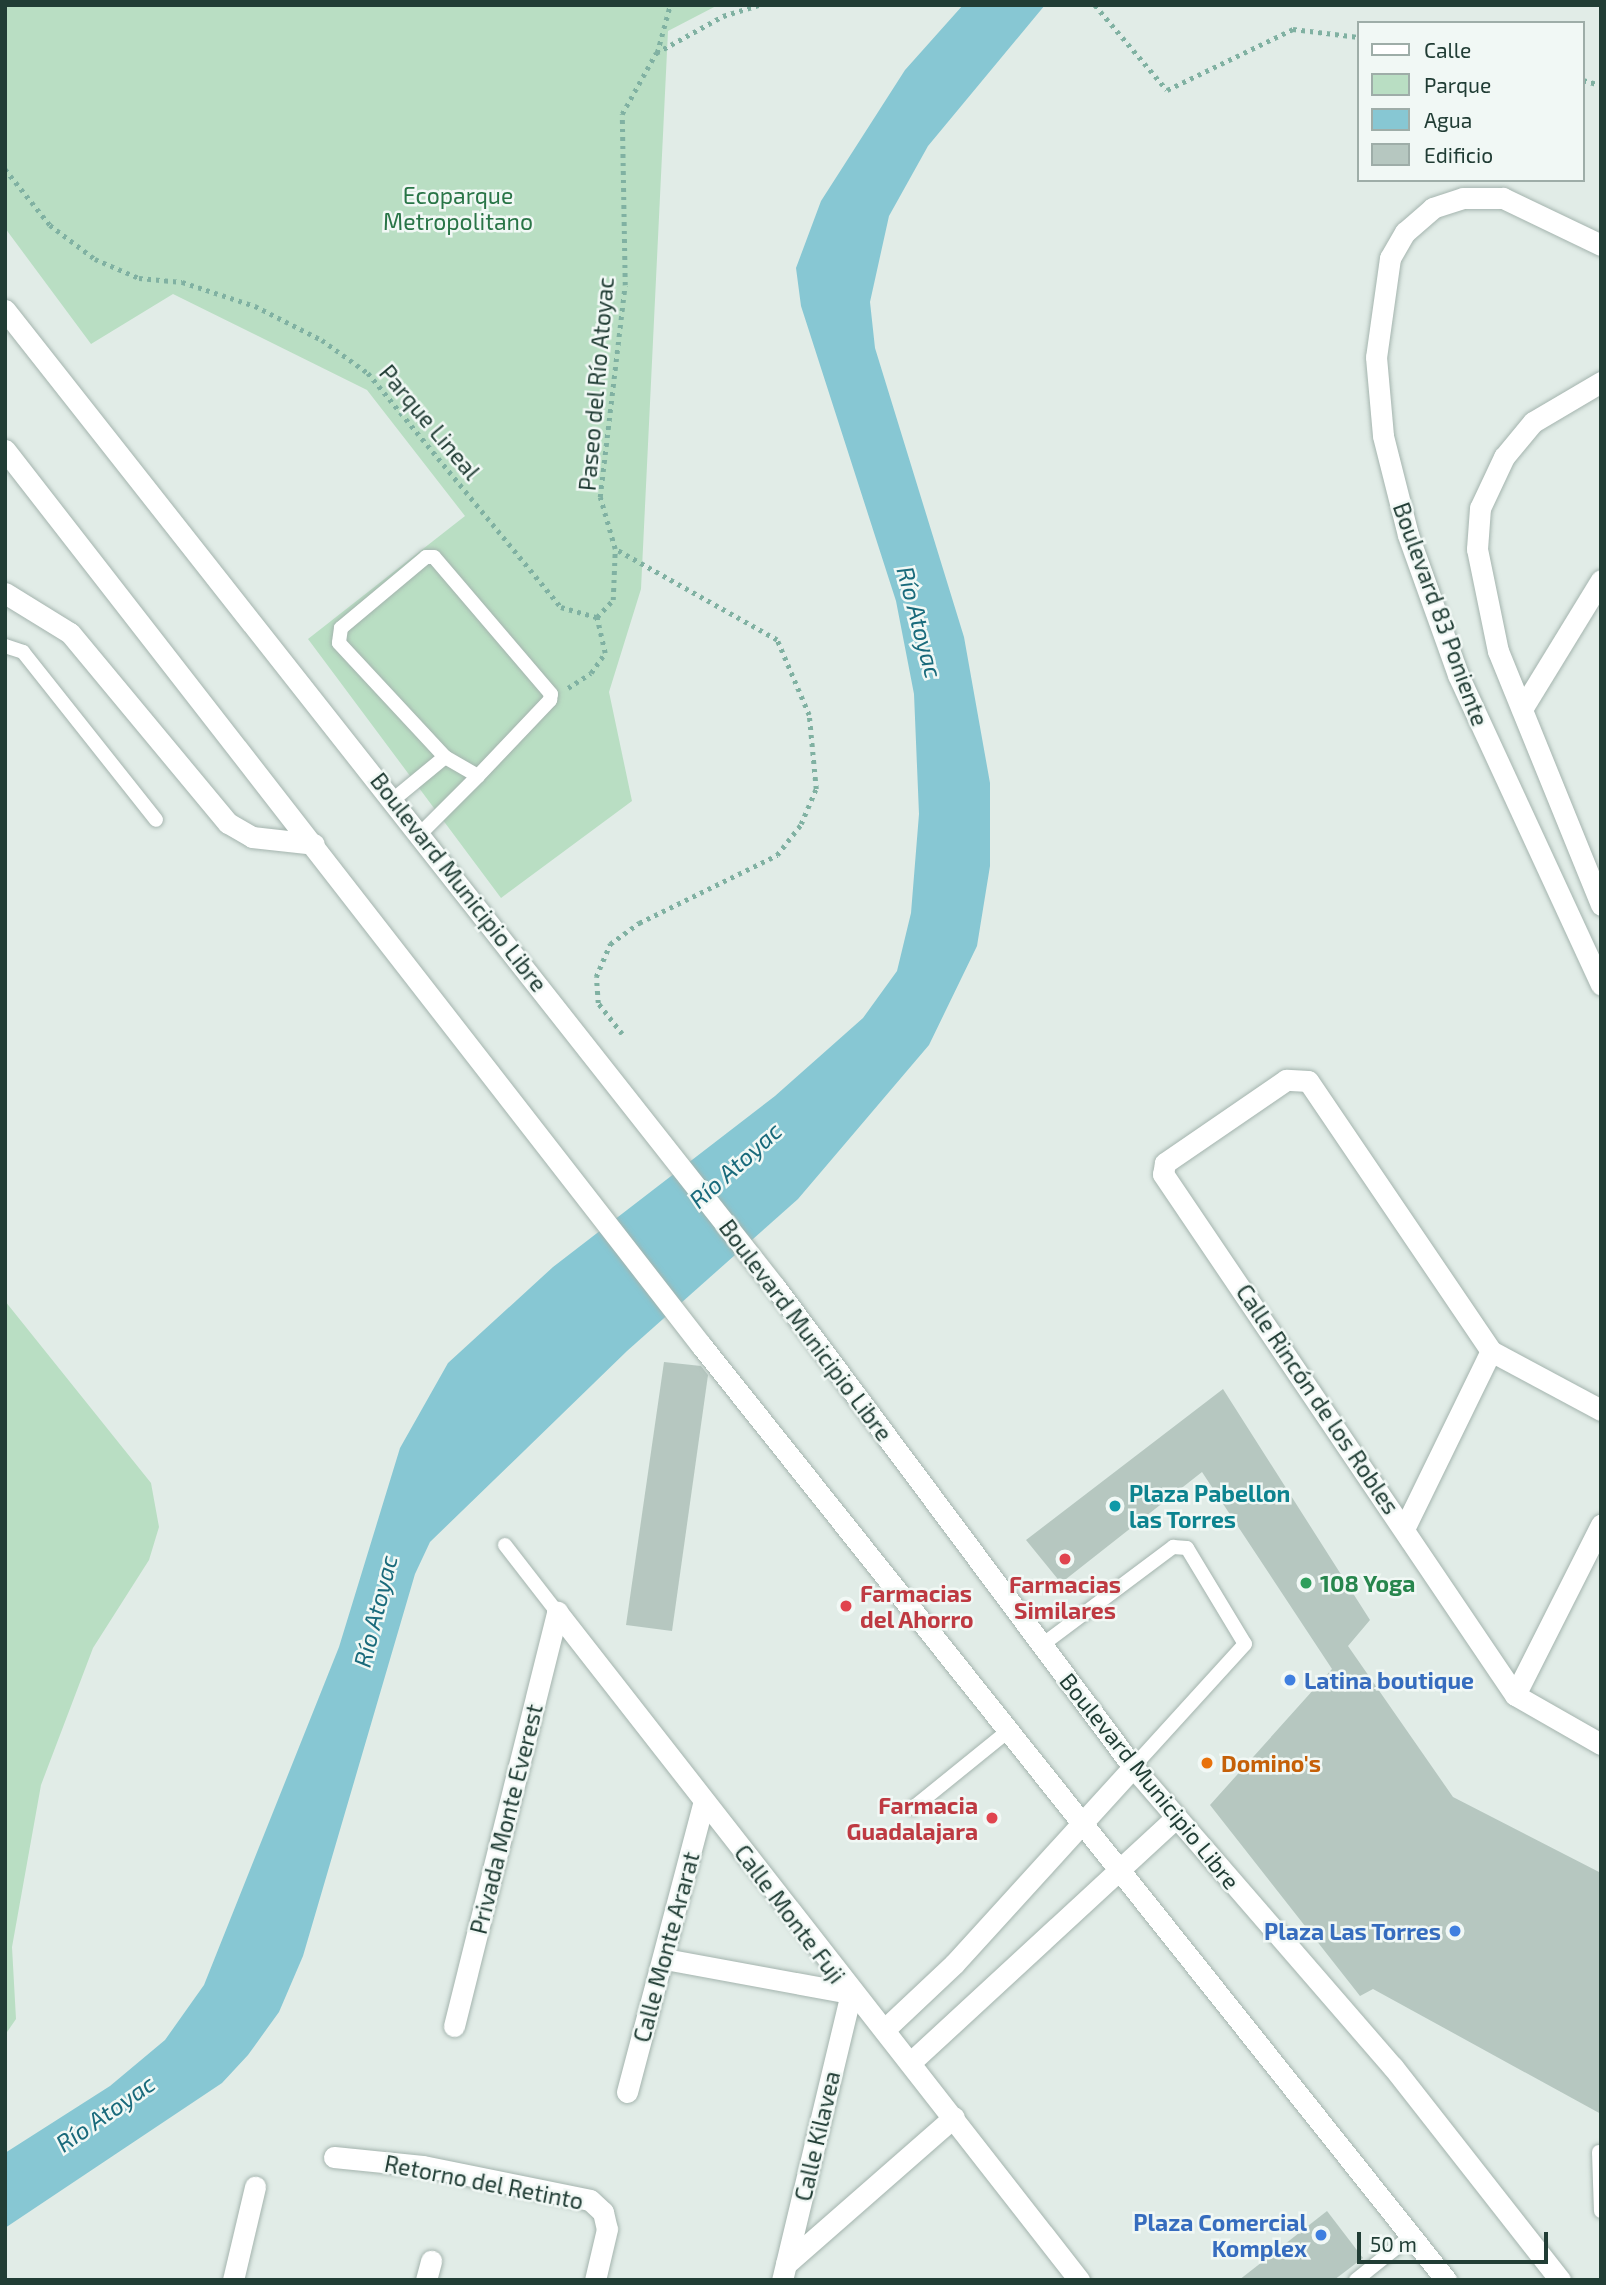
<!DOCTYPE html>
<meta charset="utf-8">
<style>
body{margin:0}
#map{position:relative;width:1606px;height:2285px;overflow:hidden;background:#e1ece7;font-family:"Exo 2",sans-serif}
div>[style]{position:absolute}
.green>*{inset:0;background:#b9dec3}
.water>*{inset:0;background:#87c7d3}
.building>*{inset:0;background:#b6c7c0}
.path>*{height:4.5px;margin-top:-2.25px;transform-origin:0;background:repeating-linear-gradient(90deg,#80b1a2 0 3.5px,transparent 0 8.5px)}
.roads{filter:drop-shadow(0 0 2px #a4b4ae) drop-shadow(0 0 2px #a4b4ae)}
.lane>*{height:14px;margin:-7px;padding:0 7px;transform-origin:7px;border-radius:7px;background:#fff}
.street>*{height:21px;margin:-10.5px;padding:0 10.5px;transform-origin:10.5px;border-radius:10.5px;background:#fff}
.secondary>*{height:21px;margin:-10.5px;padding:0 10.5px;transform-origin:10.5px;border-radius:10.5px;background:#fff}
.dots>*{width:19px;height:19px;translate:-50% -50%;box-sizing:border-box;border:4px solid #f1f8f5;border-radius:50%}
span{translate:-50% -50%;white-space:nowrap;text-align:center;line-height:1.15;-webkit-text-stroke:5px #f1f8f5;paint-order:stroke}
.park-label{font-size:23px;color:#297547}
.street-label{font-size:23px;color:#213d35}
.culture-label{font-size:23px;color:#0d838f;font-weight:700}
.left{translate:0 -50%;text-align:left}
.leisure-label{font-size:23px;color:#27864d;font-weight:700}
.health-label{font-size:23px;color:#be3a42;font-weight:700}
.right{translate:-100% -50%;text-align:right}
.shop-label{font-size:23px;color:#366cbe;font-weight:700}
.food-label{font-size:23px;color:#c56008;font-weight:700}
.water-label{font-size:24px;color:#196a7b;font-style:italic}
.frame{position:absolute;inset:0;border:7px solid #213d35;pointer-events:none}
.legend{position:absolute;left:1357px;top:21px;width:228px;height:161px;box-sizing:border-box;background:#f1f8f5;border:2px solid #9eada8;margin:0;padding:9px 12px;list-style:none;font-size:21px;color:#213d35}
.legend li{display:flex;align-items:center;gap:14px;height:35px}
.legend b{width:35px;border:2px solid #9eada8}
.scale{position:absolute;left:1357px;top:2232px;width:191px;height:32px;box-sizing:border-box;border:4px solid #213d35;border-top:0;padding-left:9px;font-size:21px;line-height:24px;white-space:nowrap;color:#213d35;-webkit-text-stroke:5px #f1f8f5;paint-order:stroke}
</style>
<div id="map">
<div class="green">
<div style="clip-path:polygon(5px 5px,718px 5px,668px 31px,641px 589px,609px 692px,632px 801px,501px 898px,308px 639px,465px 516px,367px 390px,173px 294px,91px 344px,5px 228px)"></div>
<div style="clip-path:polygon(5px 1301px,151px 1483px,159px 1527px,149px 1560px,93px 1648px,41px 1785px,12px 1947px,16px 2019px,5px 2035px)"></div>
</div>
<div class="water">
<div style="clip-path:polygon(963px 5px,1045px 5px,928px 146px,889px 216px,870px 302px,875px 348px,964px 637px,990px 783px,990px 866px,977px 946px,929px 1045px,798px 1199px,627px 1351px,430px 1542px,415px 1574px,303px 1956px,279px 2012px,248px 2055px,222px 2083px,5px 2228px,5px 2153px,110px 2086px,165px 2040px,204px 1985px,339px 1647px,400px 1448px,448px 1363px,553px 1267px,775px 1096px,863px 1018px,897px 971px,911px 913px,919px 814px,914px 694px,896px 601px,801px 306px,796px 268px,821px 201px,905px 70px)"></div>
</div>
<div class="building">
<div style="clip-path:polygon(664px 1362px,701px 1366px,708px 1375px,672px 1631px,626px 1625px)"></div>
<div style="clip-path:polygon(1223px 1389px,1370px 1620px,1348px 1646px,1453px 1797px,1601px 1873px,1601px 2114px,1373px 1989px,1360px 1996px,1210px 1805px,1332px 1669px,1202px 1472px,1061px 1583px,1026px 1540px)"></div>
<div style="clip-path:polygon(1327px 2211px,1363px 2258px,1334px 2280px,1239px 2280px)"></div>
</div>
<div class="path">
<div style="left:1095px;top:5px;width:111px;rotate:49.7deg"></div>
<div style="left:1167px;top:90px;width:140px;rotate:-25.8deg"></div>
<div style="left:1293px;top:29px;width:66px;rotate:6.9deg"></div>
<div style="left:657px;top:53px;width:50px;rotate:-74.8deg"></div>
<div style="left:1583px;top:80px;width:19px;rotate:16deg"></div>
<div style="left:5px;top:169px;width:72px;rotate:51.2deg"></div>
<div style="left:50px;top:225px;width:56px;rotate:37.1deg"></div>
<div style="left:95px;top:259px;width:48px;rotate:23.4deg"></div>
<div style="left:139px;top:278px;width:43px;rotate:5.3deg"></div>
<div style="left:182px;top:282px;width:77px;rotate:18.2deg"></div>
<div style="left:255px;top:306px;width:75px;rotate:26.9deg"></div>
<div style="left:322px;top:340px;width:57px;rotate:35.7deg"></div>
<div style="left:368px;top:373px;width:303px;rotate:50.5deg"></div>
<div style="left:561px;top:607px;width:37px;rotate:16deg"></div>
<div style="left:597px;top:617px;width:23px;rotate:-47deg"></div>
<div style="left:613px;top:600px;width:50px;rotate:-87.7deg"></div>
<div style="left:568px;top:688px;width:27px;rotate:-33deg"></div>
<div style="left:591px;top:673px;width:24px;rotate:-55deg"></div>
<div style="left:605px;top:653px;width:37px;rotate:-103deg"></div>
<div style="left:622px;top:1034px;width:39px;rotate:-128deg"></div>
<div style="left:598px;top:1003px;width:26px;rotate:-94deg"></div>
<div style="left:596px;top:977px;width:36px;rotate:-67deg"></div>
<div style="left:610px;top:944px;width:36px;rotate:-36deg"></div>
<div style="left:639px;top:923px;width:154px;rotate:-26.2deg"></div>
<div style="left:777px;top:855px;width:39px;rotate:-52deg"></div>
<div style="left:801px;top:824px;width:38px;rotate:-67deg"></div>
<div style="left:816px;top:789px;width:74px;rotate:-95.4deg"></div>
<div style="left:809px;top:715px;width:82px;rotate:-113.1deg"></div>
<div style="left:777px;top:640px;width:186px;rotate:-150.7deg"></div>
<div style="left:615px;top:549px;width:54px;rotate:-106.1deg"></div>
<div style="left:600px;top:497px;width:213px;rotate:-83.3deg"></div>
<div style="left:625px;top:285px;width:171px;rotate:-91deg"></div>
<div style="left:622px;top:114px;width:70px;rotate:-60.9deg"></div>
<div style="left:656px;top:53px;width:77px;rotate:-28.9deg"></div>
<div style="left:723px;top:16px;width:37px;rotate:-17deg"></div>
</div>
<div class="roads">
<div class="lane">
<div style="left:5px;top:646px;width:19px;rotate:18deg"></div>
<div style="left:23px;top:652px;width:214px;rotate:51.6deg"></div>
<div style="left:394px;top:799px;width:66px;rotate:-39.5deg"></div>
<div style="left:421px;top:833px;width:81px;rotate:-45deg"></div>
<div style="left:478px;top:776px;width:105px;rotate:-46.5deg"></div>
<div style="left:550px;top:700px;width:6px;rotate:-81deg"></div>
<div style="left:551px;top:694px;width:180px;rotate:-130.5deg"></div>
<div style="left:434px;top:557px;width:8px;rotate:180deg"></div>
<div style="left:426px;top:557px;width:111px;rotate:140.1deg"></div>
<div style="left:341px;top:628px;width:15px;rotate:98deg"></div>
<div style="left:339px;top:643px;width:156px;rotate:47.1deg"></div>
<div style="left:445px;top:757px;width:38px;rotate:30deg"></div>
<div style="left:505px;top:1545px;width:85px;rotate:52.2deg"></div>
<div style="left:1042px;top:1645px;width:164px;rotate:-36.8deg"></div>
<div style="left:1173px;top:1547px;width:14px;rotate:4deg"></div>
<div style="left:1187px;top:1548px;width:112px;rotate:58.9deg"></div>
<div style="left:1245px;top:1644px;width:166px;rotate:132.3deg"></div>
<div style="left:913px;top:1808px;width:122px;rotate:-39deg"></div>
<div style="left:1599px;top:2152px;width:59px;rotate:88.1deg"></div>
<div style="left:1356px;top:2280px;width:70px;rotate:-38.7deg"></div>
</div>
<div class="street">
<div style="left:5px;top:593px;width:76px;rotate:31.6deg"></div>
<div style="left:70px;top:633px;width:247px;rotate:50.3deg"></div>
<div style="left:228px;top:823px;width:28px;rotate:30deg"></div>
<div style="left:252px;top:837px;width:62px;rotate:6.4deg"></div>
<div style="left:1522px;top:709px;width:151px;rotate:-58.5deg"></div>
<div style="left:1601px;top:1410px;width:125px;rotate:-151.8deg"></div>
<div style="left:1491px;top:1351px;width:326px;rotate:-124.1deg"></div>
<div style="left:1308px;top:1081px;width:22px;rotate:-177deg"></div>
<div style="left:1286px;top:1080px;width:147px;rotate:145.6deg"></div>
<div style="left:1165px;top:1163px;width:11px;rotate:100deg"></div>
<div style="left:1163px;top:1174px;width:629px;rotate:55.96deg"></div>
<div style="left:1515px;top:1695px;width:99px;rotate:29.7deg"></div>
<div style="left:1405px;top:1527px;width:196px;rotate:-64deg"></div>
<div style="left:557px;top:1612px;width:848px;rotate:51.99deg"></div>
<div style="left:1515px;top:1695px;width:191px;rotate:-63.2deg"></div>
<div style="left:665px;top:1959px;width:189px;rotate:10.4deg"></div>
<div style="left:851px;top:1993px;width:295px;rotate:103.5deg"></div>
<div style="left:454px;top:2026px;width:427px;rotate:-76deg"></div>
<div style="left:885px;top:2029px;width:95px;rotate:-43.3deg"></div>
<div style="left:954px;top:1964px;width:266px;rotate:-47.7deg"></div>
<div style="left:911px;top:2062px;width:358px;rotate:-42.7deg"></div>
<div style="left:627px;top:2092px;width:301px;rotate:-75.2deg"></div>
<div style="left:334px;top:2157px;width:89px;rotate:5.8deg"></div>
<div style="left:423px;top:2166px;width:170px;rotate:11.5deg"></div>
<div style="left:590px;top:2200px;width:18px;rotate:43deg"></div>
<div style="left:603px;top:2212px;width:17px;rotate:77deg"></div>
<div style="left:607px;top:2229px;width:52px;rotate:103.2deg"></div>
<div style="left:786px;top:2264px;width:223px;rotate:-41.2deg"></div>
<div style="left:233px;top:2280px;width:96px;rotate:-76.7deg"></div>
<div style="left:426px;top:2280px;width:20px;rotate:-75deg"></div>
</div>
<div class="secondary">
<div style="left:1601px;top:245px;width:109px;rotate:-154.4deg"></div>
<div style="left:1503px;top:198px;width:40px;rotate:180deg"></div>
<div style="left:1463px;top:198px;width:32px;rotate:162deg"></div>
<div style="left:1433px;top:208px;width:37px;rotate:139deg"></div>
<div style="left:1405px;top:232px;width:30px;rotate:120deg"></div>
<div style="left:1390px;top:258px;width:100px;rotate:98deg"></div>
<div style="left:1376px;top:357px;width:79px;rotate:84.9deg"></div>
<div style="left:1383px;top:436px;width:102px;rotate:75.8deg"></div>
<div style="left:1408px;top:535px;width:149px;rotate:70.3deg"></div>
<div style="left:1458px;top:675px;width:341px;rotate:65.2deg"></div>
<div style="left:5px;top:310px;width:1244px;rotate:51.76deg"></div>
<div style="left:775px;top:1287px;width:599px;rotate:53.28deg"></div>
<div style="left:1133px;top:1767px;width:397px;rotate:49.1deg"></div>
<div style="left:1393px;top:2067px;width:271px;rotate:51.9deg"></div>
<div style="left:1601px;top:382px;width:79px;rotate:149.5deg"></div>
<div style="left:1533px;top:422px;width:45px;rotate:129.6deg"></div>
<div style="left:1504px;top:457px;width:56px;rotate:115.2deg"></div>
<div style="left:1480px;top:508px;width:41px;rotate:94.2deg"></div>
<div style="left:1477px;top:549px;width:104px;rotate:78.4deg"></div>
<div style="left:1498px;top:651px;width:274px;rotate:67.9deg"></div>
<div style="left:5px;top:450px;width:1134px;rotate:52.13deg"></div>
<div style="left:701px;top:1345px;width:1196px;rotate:51.45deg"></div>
</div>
</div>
<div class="dots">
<div style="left:1115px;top:1506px;background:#0f9aa8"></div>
<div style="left:1065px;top:1559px;background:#e0444e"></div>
<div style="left:1306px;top:1583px;background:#2e9e5b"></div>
<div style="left:846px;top:1606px;background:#e0444e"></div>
<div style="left:1290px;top:1680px;background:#3f7fe0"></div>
<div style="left:1207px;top:1763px;background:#e8710a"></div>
<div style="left:992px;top:1818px;background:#e0444e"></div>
<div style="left:1455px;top:1931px;background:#3f7fe0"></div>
<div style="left:1321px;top:2235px;background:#3f7fe0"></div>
</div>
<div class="park-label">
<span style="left:458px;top:208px">Ecoparque<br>Metropolitano</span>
</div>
<div class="street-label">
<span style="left:596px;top:384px;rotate:-85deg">Paseo del Río Atoyac</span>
<span style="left:430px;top:422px;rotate:50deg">Parque Lineal</span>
<span style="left:1441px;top:614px;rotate:70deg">Boulevard 83 Poniente</span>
<span style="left:459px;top:882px;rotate:52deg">Boulevard Municipio Libre</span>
<span style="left:806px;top:1330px;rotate:53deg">Boulevard Municipio Libre</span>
<span style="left:1318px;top:1399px;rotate:56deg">Calle Rincón de los Robles</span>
<span style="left:1150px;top:1781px;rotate:51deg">Boulevard Municipio Libre</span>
<span style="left:506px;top:1819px;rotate:-76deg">Privada Monte Everest</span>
<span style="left:790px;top:1914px;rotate:53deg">Calle Monte Fuji</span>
<span style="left:666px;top:1947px;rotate:-75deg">Calle Monte Ararat</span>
<span style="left:817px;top:2136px;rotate:-77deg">Calle Kilavea</span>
<span style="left:484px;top:2182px;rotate:11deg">Retorno del Retinto</span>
</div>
<div class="culture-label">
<span class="left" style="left:1129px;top:1506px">Plaza Pabellon<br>las Torres</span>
</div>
<div class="leisure-label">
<span class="left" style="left:1320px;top:1583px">108 Yoga</span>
</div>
<div class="health-label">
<span style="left:1065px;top:1597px">Farmacias<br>Similares</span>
<span class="left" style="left:860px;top:1606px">Farmacias<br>del Ahorro</span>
<span class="right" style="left:978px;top:1818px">Farmacia<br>Guadalajara</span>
</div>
<div class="shop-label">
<span class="left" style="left:1304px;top:1680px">Latina boutique</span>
<span class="right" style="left:1441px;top:1931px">Plaza Las Torres</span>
<span class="right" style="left:1307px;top:2235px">Plaza Comercial<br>Komplex</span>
</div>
<div class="food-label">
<span class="left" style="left:1221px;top:1763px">Domino's</span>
</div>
<div class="water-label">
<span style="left:920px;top:622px;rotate:75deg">Río Atoyac</span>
<span style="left:735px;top:1165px;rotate:-42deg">Río Atoyac</span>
<span style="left:375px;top:1611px;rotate:-76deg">Río Atoyac</span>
<span style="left:105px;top:2113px;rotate:-35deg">Río Atoyac</span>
</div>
<div class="frame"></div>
<ul class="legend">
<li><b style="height:9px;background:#fff"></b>Calle</li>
<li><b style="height:19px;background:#b9dec3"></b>Parque</li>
<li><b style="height:19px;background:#87c7d3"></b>Agua</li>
<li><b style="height:19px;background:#b6c7c0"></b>Edificio</li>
</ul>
<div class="scale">50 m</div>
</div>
